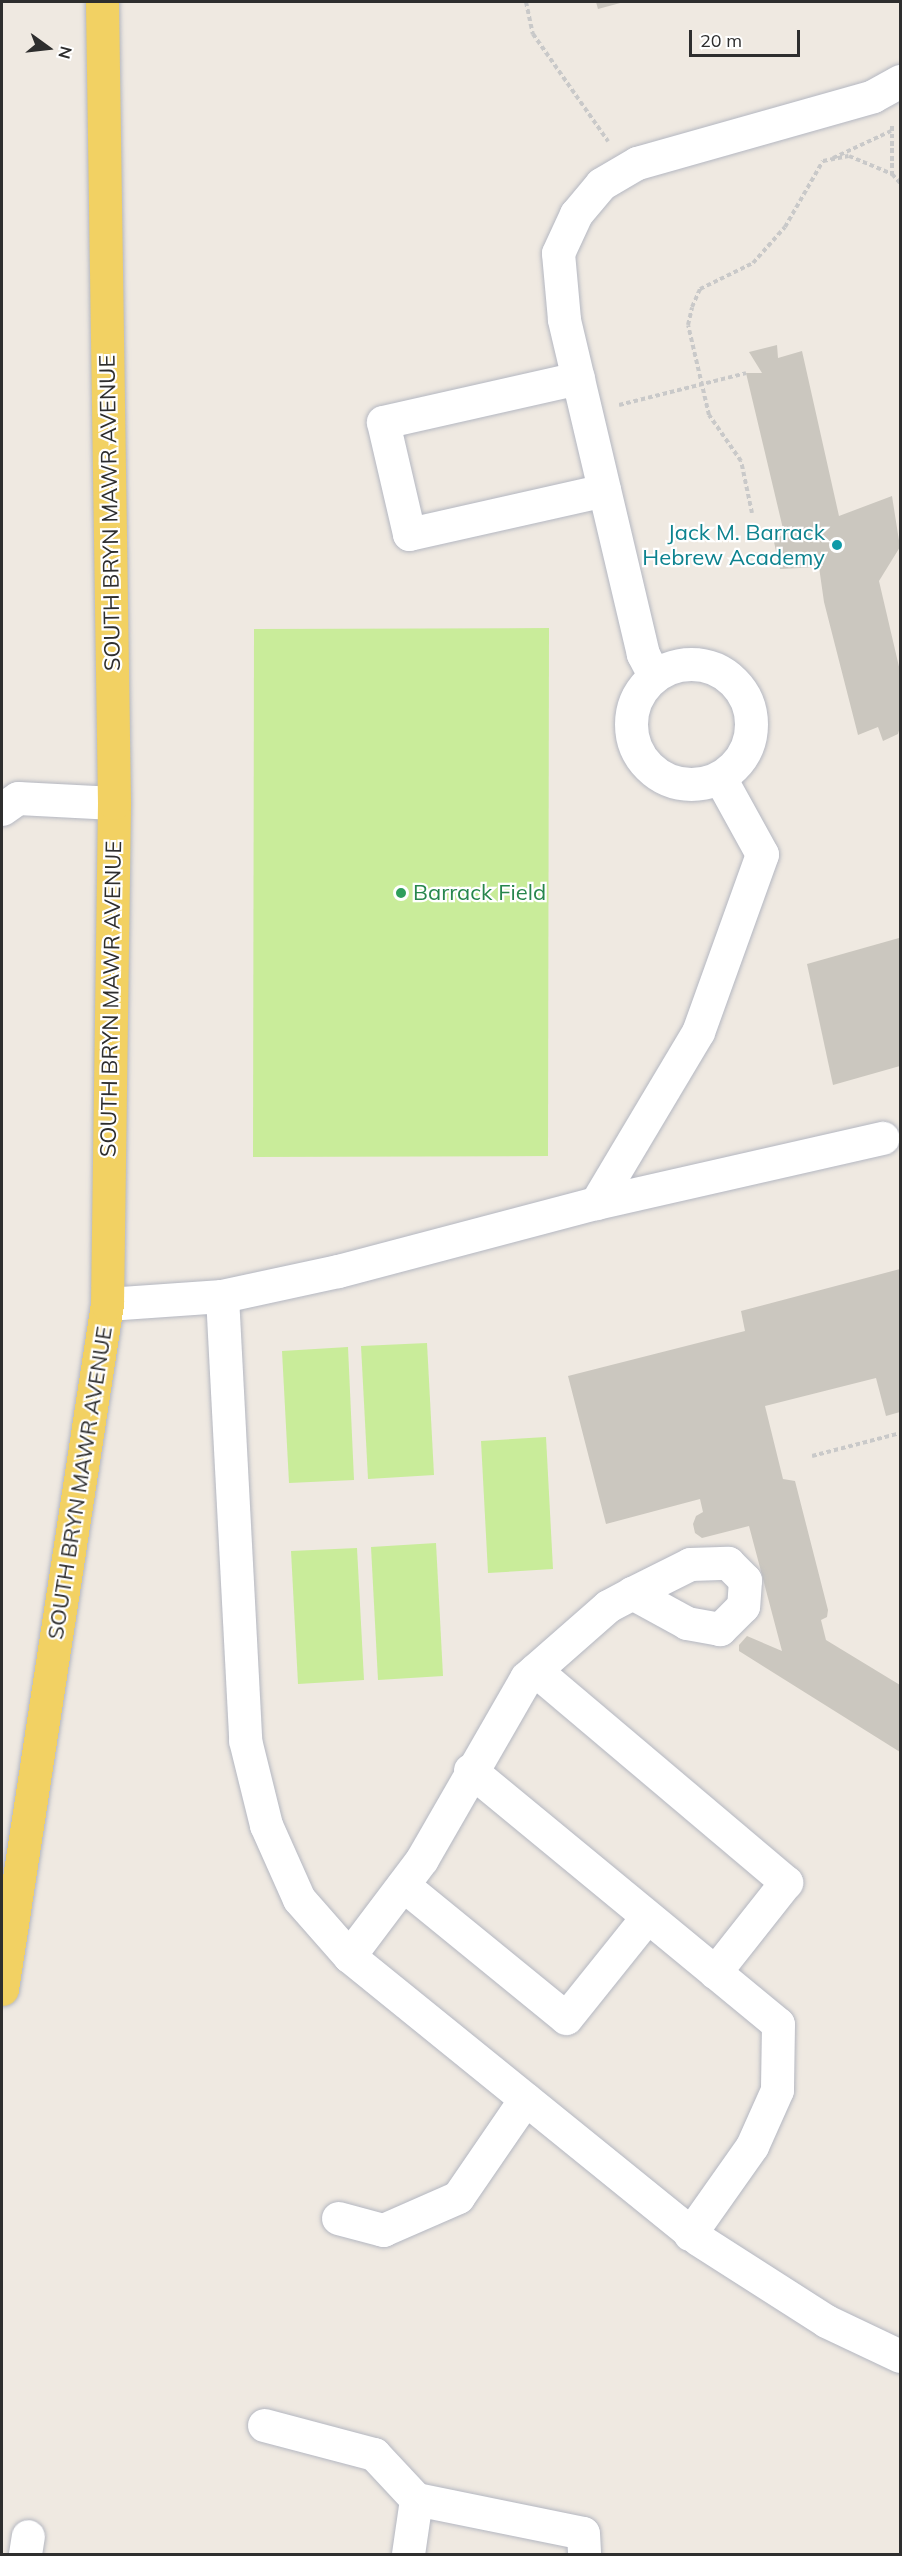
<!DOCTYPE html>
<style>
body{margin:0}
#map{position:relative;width:902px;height:2556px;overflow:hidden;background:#efe9e1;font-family:Mulish,sans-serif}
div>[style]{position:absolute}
.pitch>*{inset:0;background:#c9ec9a}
.building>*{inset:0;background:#cbc7bf}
.path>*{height:4px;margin-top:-2px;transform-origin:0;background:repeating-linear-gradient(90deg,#c9c9c9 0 4.5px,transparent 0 7.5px)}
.roads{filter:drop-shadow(0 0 2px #b4b7c1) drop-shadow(0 0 2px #b4b7c1)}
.minor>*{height:33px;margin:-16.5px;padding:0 16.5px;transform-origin:16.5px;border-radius:16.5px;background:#fff}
.minor>.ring{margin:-16.5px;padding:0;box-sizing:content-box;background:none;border:33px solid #fff;border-radius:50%}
.major>*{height:33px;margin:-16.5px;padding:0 16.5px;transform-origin:16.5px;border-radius:16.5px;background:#f2d163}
.dots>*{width:16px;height:16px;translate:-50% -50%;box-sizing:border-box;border:3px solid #fff;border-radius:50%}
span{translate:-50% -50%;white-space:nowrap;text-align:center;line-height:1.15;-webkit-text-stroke:4.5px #fff;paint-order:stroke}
.street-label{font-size:22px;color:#2e2e2e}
.culture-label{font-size:22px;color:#0d838f}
.right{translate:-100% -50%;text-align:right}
.leisure-label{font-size:22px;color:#27864d}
.left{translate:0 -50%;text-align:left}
.frame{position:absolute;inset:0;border:3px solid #2e2e2e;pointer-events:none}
.north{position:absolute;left:18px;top:18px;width:60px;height:60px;-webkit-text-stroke:4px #fff;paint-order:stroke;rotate:105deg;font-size:16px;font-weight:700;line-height:24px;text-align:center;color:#2e2e2e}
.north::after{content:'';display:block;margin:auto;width:21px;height:27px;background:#2e2e2e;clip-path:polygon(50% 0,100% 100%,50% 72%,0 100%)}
.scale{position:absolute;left:689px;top:30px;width:111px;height:27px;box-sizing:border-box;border:3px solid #2e2e2e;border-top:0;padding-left:8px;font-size:18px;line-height:21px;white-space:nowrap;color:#2e2e2e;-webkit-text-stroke:4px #fff;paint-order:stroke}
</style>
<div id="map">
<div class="pitch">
<div style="clip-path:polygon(549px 628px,548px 1156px,253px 1157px,254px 629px)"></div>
<div style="clip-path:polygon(427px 1343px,434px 1475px,368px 1479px,361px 1346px)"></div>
<div style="clip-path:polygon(348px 1347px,354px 1480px,289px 1483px,282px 1351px)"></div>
<div style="clip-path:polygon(546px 1437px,553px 1569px,488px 1573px,481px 1441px)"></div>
<div style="clip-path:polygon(436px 1543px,443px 1676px,378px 1680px,371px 1547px)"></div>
<div style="clip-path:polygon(357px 1548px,364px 1680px,298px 1684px,291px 1551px)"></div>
</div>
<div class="building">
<div style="clip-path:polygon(596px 2px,624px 2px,598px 9px)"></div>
<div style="clip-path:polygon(777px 345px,778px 358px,802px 351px,839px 516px,892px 496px,900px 547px,879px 581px,900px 671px,900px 727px,898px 734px,883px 741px,878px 727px,858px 735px,824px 602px,819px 567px,780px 569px,774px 542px,784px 533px,746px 373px,762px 373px,749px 352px)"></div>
<div style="clip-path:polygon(899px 938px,900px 1066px,833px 1085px,807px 964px)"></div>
<div style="clip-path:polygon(900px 1269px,900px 1412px,886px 1416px,876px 1378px,765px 1406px,783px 1479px,795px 1481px,828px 1610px,827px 1617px,821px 1620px,826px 1640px,900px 1685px,900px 1752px,739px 1651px,739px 1645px,747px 1636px,782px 1651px,749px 1526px,702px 1538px,695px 1533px,693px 1524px,696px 1516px,703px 1512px,700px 1499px,606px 1524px,568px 1376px,745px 1331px,741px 1311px)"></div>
</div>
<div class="path">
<div style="left:526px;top:2px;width:33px;rotate:78deg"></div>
<div style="left:533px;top:34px;width:131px;rotate:55deg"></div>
<div style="left:892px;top:126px;width:48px;rotate:90deg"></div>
<div style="left:833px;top:158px;width:64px;rotate:-25deg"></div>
<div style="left:619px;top:405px;width:131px;rotate:-14.1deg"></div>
<div style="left:752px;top:513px;width:53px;rotate:-101.9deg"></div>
<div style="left:741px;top:461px;width:56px;rotate:-124.8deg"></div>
<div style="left:709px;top:415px;width:92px;rotate:-103.1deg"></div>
<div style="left:688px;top:325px;width:18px;rotate:-77deg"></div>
<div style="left:692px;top:307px;width:20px;rotate:-66deg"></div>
<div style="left:700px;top:289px;width:59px;rotate:-26.1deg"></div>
<div style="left:753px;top:263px;width:48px;rotate:-48.4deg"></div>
<div style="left:785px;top:227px;width:76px;rotate:-60.1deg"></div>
<div style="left:823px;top:161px;width:26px;rotate:-11deg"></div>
<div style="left:849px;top:156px;width:47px;rotate:22.7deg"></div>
<div style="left:892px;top:174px;width:12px;rotate:48deg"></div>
<div style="left:812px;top:1456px;width:91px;rotate:-14.6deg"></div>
</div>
<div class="roads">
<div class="minor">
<div style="left:578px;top:378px;width:200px;rotate:167.3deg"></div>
<div style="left:383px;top:422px;width:115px;rotate:76.9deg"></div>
<div style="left:409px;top:534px;width:200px;rotate:-12.7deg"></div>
<div class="ring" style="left:631px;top:664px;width:87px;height:87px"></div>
<div style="left:654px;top:675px;width:24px;rotate:-118deg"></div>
<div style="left:643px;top:654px;width:344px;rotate:-103.3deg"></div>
<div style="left:564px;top:319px;width:66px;rotate:-95.2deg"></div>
<div style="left:558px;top:253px;width:43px;rotate:-65.2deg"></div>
<div style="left:576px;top:214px;width:39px;rotate:-50deg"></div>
<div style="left:601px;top:184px;width:42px;rotate:-30.3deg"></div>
<div style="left:637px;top:163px;width:245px;rotate:-15.8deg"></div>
<div style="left:873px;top:96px;width:31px;rotate:-29deg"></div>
<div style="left:2px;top:809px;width:19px;rotate:-35deg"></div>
<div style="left:18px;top:798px;width:96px;rotate:3deg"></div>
<div style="left:596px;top:1203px;width:294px;rotate:-12.8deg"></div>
<div style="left:222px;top:1296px;width:445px;rotate:87deg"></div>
<div style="left:245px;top:1740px;width:88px;rotate:76.1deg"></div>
<div style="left:266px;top:1825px;width:81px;rotate:66deg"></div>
<div style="left:299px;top:1899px;width:76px;rotate:48.7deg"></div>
<div style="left:349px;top:1956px;width:449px;rotate:39deg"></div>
<div style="left:698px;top:2239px;width:152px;rotate:32.6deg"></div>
<div style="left:826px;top:2321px;width:82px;rotate:25.3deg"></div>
<div style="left:107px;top:1304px;width:115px;rotate:-4deg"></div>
<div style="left:222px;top:1296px;width:119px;rotate:-12.2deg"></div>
<div style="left:338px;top:1271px;width:267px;rotate:-14.8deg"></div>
<div style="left:596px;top:1203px;width:199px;rotate:-59.2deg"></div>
<div style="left:698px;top:1032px;width:189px;rotate:-70.2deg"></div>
<div style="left:762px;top:854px;width:87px;rotate:-118.9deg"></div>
<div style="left:535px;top:1670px;width:329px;rotate:40.2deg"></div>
<div style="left:786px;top:1882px;width:115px;rotate:128.3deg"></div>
<div style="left:470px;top:1770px;width:399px;rotate:39.5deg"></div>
<div style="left:778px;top:2024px;width:66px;rotate:90.9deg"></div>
<div style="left:777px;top:2090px;width:61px;rotate:114.1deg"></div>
<div style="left:752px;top:2146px;width:108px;rotate:125.2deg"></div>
<div style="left:403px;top:1885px;width:210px;rotate:39.2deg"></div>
<div style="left:566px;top:2018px;width:129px;rotate:-51.3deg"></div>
<div style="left:349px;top:1956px;width:121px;rotate:-53deg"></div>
<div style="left:422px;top:1859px;width:209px;rotate:-60.1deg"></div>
<div style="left:526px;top:1678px;width:109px;rotate:-41.3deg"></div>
<div style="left:608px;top:1606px;width:27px;rotate:-28deg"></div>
<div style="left:632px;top:1593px;width:65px;rotate:-26.6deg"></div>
<div style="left:690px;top:1564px;width:38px;rotate:-2deg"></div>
<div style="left:728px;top:1563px;width:24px;rotate:45deg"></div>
<div style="left:745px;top:1580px;width:26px;rotate:94deg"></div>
<div style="left:743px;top:1606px;width:33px;rotate:135deg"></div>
<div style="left:720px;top:1629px;width:34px;rotate:-170deg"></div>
<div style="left:687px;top:1623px;width:63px;rotate:-151.4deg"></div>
<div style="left:338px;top:2218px;width:47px;rotate:14.9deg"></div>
<div style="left:383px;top:2230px;width:82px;rotate:-23.7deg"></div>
<div style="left:458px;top:2197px;width:119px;rotate:-55.6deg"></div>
<div style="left:264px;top:2425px;width:114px;rotate:14.8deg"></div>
<div style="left:374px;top:2454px;width:62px;rotate:47deg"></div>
<div style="left:416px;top:2499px;width:170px;rotate:11.5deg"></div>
<div style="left:583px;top:2533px;width:21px;rotate:87deg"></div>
<div style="left:25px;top:2554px;width:18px;rotate:-81deg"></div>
<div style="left:408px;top:2554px;width:56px;rotate:-81.7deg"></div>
</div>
<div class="major">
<div style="left:2px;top:1989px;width:693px;rotate:-81.29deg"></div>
<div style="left:107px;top:1304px;width:501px;rotate:-89.2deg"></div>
<div style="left:114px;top:803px;width:801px;rotate:-90.86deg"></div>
</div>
</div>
<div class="dots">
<div style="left:837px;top:545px;background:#0f9aa8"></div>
<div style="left:401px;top:893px;background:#2e9e5b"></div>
</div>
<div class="street-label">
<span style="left:110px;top:513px;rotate:-91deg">SOUTH BRYN MAWR AVENUE</span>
<span style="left:111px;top:999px;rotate:-89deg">SOUTH BRYN MAWR AVENUE</span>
<span style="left:80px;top:1483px;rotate:-81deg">SOUTH BRYN MAWR AVENUE</span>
</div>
<div class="culture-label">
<span class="right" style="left:825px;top:545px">Jack M. Barrack<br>Hebrew Academy</span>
</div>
<div class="leisure-label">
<span class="left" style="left:413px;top:893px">Barrack Field</span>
</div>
<div class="frame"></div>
<div class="north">N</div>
<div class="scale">20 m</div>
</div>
